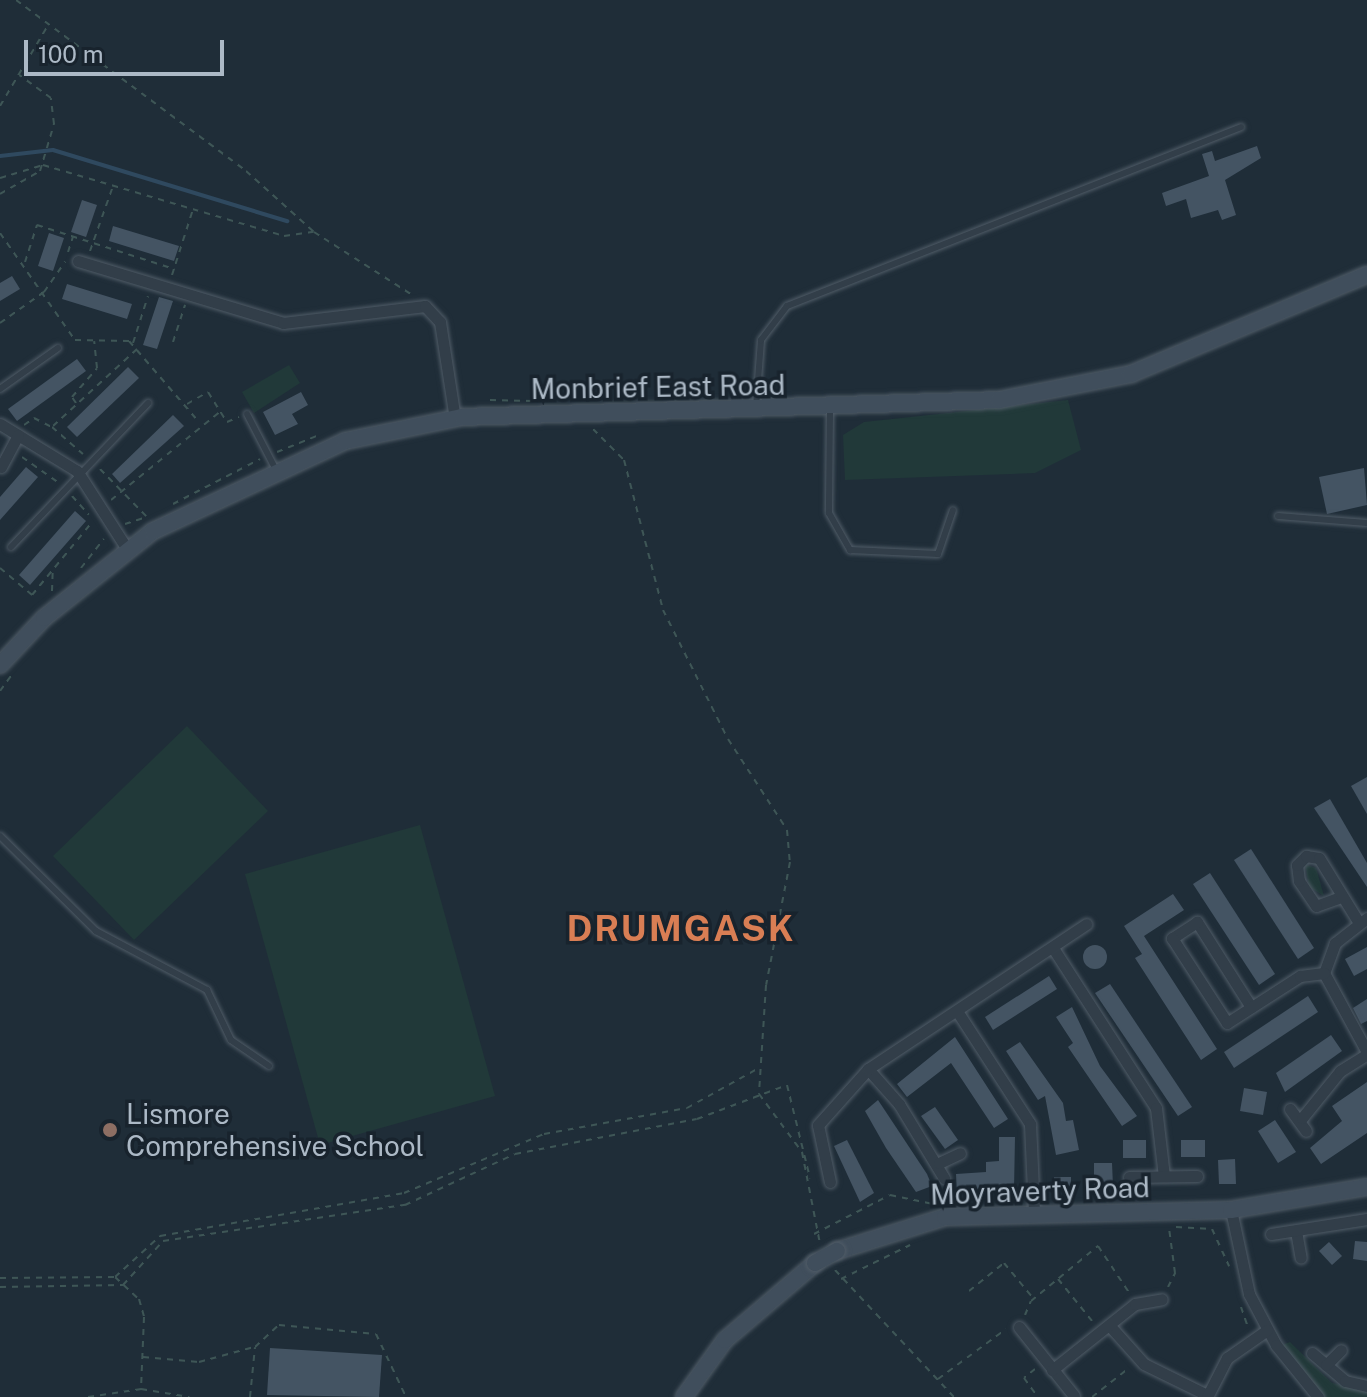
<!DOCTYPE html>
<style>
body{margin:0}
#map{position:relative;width:1367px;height:1397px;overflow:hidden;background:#1f2d38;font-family:"Public Sans",sans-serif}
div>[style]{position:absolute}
.green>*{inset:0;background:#213939}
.stream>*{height:4px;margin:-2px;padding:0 2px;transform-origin:2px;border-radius:2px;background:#2f495f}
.building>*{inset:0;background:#445463}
.round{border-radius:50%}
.path>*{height:2px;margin-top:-1px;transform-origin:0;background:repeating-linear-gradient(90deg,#3e5656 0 6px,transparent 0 12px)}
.roads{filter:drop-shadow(0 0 2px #505c67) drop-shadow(0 0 2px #505c67)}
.lane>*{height:6px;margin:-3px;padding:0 3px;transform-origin:3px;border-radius:3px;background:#323e49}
.street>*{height:11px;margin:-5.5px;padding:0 5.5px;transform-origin:5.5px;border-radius:5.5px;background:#323e49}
.secondary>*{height:16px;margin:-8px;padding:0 8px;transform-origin:8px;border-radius:8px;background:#404e5c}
.bridges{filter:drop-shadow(0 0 2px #505c67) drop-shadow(0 0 2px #505c67)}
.secondary-bridge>*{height:16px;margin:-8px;padding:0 8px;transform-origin:8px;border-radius:8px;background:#404e5c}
.dots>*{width:22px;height:22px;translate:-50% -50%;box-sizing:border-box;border:4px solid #18232d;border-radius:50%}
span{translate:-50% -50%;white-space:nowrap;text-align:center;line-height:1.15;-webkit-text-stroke:7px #18232d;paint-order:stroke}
.street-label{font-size:28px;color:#acb9c6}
.poi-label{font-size:28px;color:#acb9c6}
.left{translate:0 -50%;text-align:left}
.district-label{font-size:36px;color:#d97e54;font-weight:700;letter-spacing:2px}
.scale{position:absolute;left:24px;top:40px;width:200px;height:36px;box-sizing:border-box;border:4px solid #acb9c6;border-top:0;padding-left:10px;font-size:24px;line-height:28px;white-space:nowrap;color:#acb9c6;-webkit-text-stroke:6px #18232d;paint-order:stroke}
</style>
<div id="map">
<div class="green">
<div style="clip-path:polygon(289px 365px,300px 383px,254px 413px,242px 392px)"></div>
<div style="clip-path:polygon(1068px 400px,1081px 450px,1035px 473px,845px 480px,843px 435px,864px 422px)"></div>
<div style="clip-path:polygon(187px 726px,268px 811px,134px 940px,53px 856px)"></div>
<div style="clip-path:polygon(420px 825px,495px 1096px,320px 1145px,245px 874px)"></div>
<div style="clip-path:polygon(1305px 864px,1316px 868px,1324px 896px,1309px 887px)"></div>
<div style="clip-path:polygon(1290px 1342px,1332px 1383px,1367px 1390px,1367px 1397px,1325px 1397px,1280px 1346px)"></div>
</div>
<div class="stream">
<div style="left:0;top:156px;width:53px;rotate:-6.5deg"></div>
<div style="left:53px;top:150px;width:245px;rotate:16.9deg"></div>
</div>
<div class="building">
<div style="clip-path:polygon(1257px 146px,1261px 158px,1225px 180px,1236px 215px,1222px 220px,1218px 210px,1191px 218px,1186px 199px,1166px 206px,1162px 193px,1209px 176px,1202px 154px,1212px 151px,1215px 161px)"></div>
<div style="clip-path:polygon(82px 200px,97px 205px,86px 237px,71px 232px)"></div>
<div style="clip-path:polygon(113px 226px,179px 246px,174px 261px,109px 241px)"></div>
<div style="clip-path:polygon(49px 233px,64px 238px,53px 271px,38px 266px)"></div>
<div style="clip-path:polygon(12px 276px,20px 289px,0 301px,0 283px)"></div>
<div style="clip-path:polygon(67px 284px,132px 304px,127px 319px,62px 299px)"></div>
<div style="clip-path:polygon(159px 297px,173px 301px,157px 349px,143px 345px)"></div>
<div style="clip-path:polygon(77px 359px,86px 371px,17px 421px,8px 409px)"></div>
<div style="clip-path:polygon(128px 367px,139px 378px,77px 437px,67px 427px)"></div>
<div style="clip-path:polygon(301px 392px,308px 405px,292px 414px,298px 424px,275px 435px,263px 412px)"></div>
<div style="clip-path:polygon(173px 415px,184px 426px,120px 483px,112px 474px)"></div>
<div style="clip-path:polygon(26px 467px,38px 477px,0 520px,0 497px)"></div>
<div style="clip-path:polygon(1364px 468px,1367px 505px,1327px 514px,1319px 477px)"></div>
<div style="clip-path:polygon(75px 511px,86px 521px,30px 585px,19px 575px)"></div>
<div style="clip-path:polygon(1367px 777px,1367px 814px,1351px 786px)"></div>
<div style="clip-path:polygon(1330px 799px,1367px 863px,1367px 887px,1314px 808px)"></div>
<div style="clip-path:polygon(1251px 849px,1314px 948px,1298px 959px,1234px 860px)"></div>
<div style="clip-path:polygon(1210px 873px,1275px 974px,1259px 985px,1193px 884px)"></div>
<div style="clip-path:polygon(1173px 894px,1184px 910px,1144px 936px,1217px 1049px,1201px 1060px,1135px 958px,1142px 954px,1124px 926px)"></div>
<div class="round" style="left:1083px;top:945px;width:24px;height:24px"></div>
<div style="clip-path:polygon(1367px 947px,1367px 969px,1354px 976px,1345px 959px)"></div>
<div style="clip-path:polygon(1049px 976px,1057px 989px,993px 1030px,985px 1017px)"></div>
<div style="clip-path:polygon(1110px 984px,1192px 1107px,1178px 1116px,1095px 993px)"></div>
<div style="clip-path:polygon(1308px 996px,1318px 1012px,1234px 1068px,1224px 1052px)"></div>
<div style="clip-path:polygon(1367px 999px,1367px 1021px,1361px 1024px,1353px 1008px)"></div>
<div style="clip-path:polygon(1072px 1007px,1100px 1066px,1137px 1116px,1122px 1126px,1068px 1047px,1073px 1043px,1056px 1017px)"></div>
<div style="clip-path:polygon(1331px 1035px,1342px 1051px,1285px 1092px,1276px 1073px)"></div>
<div style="clip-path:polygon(955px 1037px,1008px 1119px,994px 1128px,951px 1063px,907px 1097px,897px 1084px)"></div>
<div style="clip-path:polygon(1020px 1042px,1063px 1103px,1066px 1121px,1073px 1120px,1079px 1150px,1056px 1155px,1045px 1096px,1038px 1100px,1006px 1051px)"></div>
<div style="clip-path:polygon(1367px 1082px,1367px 1133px,1321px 1164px,1310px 1148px,1342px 1121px,1332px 1106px)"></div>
<div style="clip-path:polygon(1244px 1088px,1267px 1092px,1263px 1115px,1240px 1111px)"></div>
<div style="clip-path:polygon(878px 1100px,927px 1174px,932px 1186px,916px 1192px,886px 1148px,865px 1111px)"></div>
<div style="clip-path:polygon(935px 1107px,958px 1140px,945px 1149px,921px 1116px)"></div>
<div style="clip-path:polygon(1275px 1120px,1296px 1152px,1278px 1163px,1258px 1131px)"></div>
<div style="clip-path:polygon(999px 1137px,1015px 1137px,1014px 1190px,957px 1193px,956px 1174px,986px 1172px,986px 1162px,999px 1161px)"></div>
<div style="clip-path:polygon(847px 1140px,874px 1193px,860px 1202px,834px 1146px)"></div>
<div style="clip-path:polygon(1123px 1140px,1146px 1140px,1146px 1158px,1123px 1158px)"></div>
<div style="clip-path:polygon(1181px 1140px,1205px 1140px,1205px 1157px,1181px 1157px)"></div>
<div style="clip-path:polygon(1235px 1159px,1236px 1184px,1219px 1184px,1218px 1160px)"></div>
<div style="clip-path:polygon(1094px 1163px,1112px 1163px,1113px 1186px,1094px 1187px)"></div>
<div style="clip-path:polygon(1054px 1177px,1071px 1177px,1071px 1190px,1054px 1190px)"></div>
<div style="clip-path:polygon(1355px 1241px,1367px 1242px,1367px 1261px,1353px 1259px)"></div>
<div style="clip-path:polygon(1329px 1242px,1342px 1256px,1332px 1265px,1319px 1251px)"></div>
<div style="clip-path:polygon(270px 1348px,382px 1355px,379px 1397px,267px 1395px)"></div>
</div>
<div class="path">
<div style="left:16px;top:0;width:287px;rotate:36.6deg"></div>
<div style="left:246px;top:171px;width:91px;rotate:41.9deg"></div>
<div style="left:314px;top:232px;width:117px;rotate:32.7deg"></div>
<div style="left:0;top:106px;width:94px;rotate:-59.3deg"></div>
<div style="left:0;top:178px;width:45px;rotate:-16.8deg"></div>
<div style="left:43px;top:165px;width:251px;rotate:16.4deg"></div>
<div style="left:284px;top:236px;width:30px;rotate:-8deg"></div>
<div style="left:0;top:194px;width:46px;rotate:-29.9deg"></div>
<div style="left:40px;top:171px;width:49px;rotate:-73.4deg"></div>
<div style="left:54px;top:124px;width:26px;rotate:-97deg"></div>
<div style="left:51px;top:98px;width:39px;rotate:-144deg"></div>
<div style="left:0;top:233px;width:131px;rotate:55deg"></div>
<div style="left:75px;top:340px;width:54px;rotate:1.1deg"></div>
<div style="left:129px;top:341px;width:107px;rotate:49.2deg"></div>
<div style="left:90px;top:251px;width:66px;rotate:-70.5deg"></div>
<div style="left:68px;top:252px;width:16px;rotate:-72deg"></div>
<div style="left:25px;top:262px;width:39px;rotate:-72deg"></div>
<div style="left:37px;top:225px;width:144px;rotate:17.8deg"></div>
<div style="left:172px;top:275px;width:69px;rotate:-72.3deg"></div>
<div style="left:0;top:323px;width:54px;rotate:-35.2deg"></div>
<div style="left:44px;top:292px;width:37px;rotate:-55deg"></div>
<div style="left:173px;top:342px;width:39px;rotate:-72deg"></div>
<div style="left:133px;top:343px;width:49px;rotate:-72.3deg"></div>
<div style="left:490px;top:400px;width:46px;rotate:1.2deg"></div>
<div style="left:76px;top:403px;width:7px;rotate:-124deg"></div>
<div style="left:72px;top:397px;width:38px;rotate:-49deg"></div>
<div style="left:97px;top:368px;width:27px;rotate:-96deg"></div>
<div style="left:187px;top:404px;width:24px;rotate:-30deg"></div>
<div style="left:208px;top:392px;width:36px;rotate:58deg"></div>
<div style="left:227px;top:422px;width:13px;rotate:-23deg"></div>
<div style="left:24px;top:425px;width:12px;rotate:-35deg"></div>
<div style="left:34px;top:418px;width:20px;rotate:27deg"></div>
<div style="left:52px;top:427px;width:41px;rotate:41.1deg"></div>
<div style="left:53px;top:426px;width:114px;rotate:-42.5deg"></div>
<div style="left:593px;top:429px;width:44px;rotate:45deg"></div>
<div style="left:624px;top:460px;width:155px;rotate:75.4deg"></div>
<div style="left:663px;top:610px;width:144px;rotate:63.3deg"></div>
<div style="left:728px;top:739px;width:108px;rotate:57deg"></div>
<div style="left:787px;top:830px;width:32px;rotate:85deg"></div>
<div style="left:790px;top:862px;width:125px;rotate:101deg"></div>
<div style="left:766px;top:985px;width:109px;rotate:93.7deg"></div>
<div style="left:759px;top:1094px;width:72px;rotate:53.4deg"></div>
<div style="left:802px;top:1152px;width:94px;rotate:78.9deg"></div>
<div style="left:277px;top:452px;width:45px;rotate:-22deg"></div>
<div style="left:22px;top:457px;width:45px;rotate:35.1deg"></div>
<div style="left:100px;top:469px;width:66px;rotate:45.6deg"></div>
<div style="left:72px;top:496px;width:25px;rotate:48deg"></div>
<div style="left:111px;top:500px;width:141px;rotate:-39deg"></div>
<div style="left:173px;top:504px;width:98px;rotate:-27.3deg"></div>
<div style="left:125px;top:524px;width:22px;rotate:-18deg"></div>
<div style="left:0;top:568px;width:42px;rotate:40.2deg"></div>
<div style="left:32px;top:595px;width:96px;rotate:-50.5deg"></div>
<div style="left:81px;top:568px;width:37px;rotate:-52deg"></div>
<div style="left:52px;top:591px;width:23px;rotate:-88deg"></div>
<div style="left:0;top:691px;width:19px;rotate:-54deg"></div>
<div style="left:939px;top:1190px;width:14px;rotate:82deg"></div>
<div style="left:1176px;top:1227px;width:36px;rotate:3deg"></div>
<div style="left:1212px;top:1229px;width:41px;rotate:65.3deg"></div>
<div style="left:814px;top:1234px;width:85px;rotate:-27.2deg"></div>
<div style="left:890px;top:1195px;width:44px;rotate:11.8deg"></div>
<div style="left:835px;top:1270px;width:174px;rotate:46.9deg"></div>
<div style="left:115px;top:1277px;width:33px;rotate:43deg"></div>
<div style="left:139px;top:1299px;width:19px;rotate:74deg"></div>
<div style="left:144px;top:1317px;width:72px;rotate:92.4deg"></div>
<div style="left:0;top:1278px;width:115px;rotate:-0.5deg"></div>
<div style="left:115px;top:1277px;width:61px;rotate:-42.3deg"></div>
<div style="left:160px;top:1236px;width:248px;rotate:-10deg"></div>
<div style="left:404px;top:1193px;width:152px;rotate:-22.9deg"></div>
<div style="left:544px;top:1134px;width:145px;rotate:-10.3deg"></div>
<div style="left:687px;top:1108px;width:80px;rotate:-29.1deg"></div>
<div style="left:841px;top:1279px;width:77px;rotate:-26.2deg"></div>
<div style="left:1058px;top:1279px;width:54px;rotate:51deg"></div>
<div style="left:0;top:1287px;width:123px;rotate:-0.9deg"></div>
<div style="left:123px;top:1285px;width:59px;rotate:-47.7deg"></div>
<div style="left:163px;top:1241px;width:245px;rotate:-8.5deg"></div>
<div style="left:405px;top:1205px;width:121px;rotate:-24.9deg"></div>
<div style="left:515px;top:1154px;width:185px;rotate:-10.9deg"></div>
<div style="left:697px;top:1119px;width:96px;rotate:-20.7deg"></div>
<div style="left:787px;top:1085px;width:96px;rotate:76.1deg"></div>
<div style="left:1168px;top:1287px;width:16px;rotate:-63deg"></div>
<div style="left:1175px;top:1273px;width:45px;rotate:-97.6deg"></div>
<div style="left:969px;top:1291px;width:45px;rotate:-38.7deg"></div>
<div style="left:1004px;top:1263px;width:45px;rotate:50.4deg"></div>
<div style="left:1241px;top:1307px;width:21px;rotate:71deg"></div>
<div style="left:1025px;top:1315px;width:15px;rotate:-67deg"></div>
<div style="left:1031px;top:1301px;width:87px;rotate:-39.4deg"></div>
<div style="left:1098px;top:1246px;width:58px;rotate:56.3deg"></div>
<div style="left:143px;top:1357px;width:56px;rotate:5.1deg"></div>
<div style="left:199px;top:1362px;width:57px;rotate:-15.3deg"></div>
<div style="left:1035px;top:1369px;width:14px;rotate:141deg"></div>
<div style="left:1024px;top:1378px;width:24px;rotate:54deg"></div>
<div style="left:938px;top:1379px;width:84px;rotate:-36.3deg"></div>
<div style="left:88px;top:1397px;width:54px;rotate:-8.6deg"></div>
<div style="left:141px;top:1389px;width:49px;rotate:9.5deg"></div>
<div style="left:250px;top:1397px;width:50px;rotate:-84.3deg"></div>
<div style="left:255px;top:1347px;width:33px;rotate:-43deg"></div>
<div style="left:279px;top:1325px;width:97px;rotate:5.3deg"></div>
<div style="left:376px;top:1334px;width:70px;rotate:64.5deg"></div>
<div style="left:1092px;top:1397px;width:47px;rotate:-38.1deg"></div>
</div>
<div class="roads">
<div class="lane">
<div style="left:0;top:389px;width:71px;rotate:-35.3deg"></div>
<div style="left:756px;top:407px;width:67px;rotate:-85.7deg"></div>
<div style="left:761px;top:340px;width:43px;rotate:-52.6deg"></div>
<div style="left:787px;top:306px;width:488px;rotate:-21.5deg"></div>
<div style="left:830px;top:410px;width:103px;rotate:90.6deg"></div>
<div style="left:829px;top:513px;width:43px;rotate:60.4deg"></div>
<div style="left:850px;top:550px;width:88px;rotate:2.6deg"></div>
<div style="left:938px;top:554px;width:46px;rotate:-71.2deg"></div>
<div style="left:247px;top:414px;width:63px;rotate:62.6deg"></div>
<div style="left:1278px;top:516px;width:89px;rotate:4.5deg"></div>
<div style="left:11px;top:547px;width:199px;rotate:-46.4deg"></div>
<div style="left:0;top:836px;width:135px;rotate:44.7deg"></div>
<div style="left:96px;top:931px;width:126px;rotate:28deg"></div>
<div style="left:207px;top:990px;width:55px;rotate:64.4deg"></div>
<div style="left:231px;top:1040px;width:46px;rotate:34.4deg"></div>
</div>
<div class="street">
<div style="left:78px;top:261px;width:214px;rotate:16.8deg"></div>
<div style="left:283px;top:323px;width:143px;rotate:-6.8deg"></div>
<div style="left:425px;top:306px;width:22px;rotate:47deg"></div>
<div style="left:440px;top:322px;width:98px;rotate:81.2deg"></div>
<div style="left:0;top:424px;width:90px;rotate:31.4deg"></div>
<div style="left:77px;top:471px;width:93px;rotate:57.3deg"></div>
<div style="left:1px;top:467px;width:36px;rotate:-62deg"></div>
<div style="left:1338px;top:898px;width:23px;rotate:160deg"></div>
<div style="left:1316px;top:906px;width:30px;rotate:-124deg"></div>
<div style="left:1299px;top:881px;width:16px;rotate:-97deg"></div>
<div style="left:1297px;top:865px;width:13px;rotate:-45deg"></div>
<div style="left:1306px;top:856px;width:13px;rotate:9deg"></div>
<div style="left:1319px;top:858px;width:76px;rotate:58.4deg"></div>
<div style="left:1367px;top:918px;width:41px;rotate:142deg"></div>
<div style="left:1335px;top:943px;width:32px;rotate:110deg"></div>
<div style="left:1324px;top:973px;width:90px;rotate:61.4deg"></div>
<div style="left:1053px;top:948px;width:190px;rotate:57.2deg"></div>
<div style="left:1156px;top:1108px;width:68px;rotate:83.3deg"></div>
<div style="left:1251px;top:1007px;width:101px;rotate:-122.4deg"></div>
<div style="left:1197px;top:922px;width:30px;rotate:147deg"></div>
<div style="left:1172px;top:938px;width:101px;rotate:57.1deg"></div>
<div style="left:1227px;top:1023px;width:87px;rotate:-32.8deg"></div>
<div style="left:1300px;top:976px;width:24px;rotate:-7deg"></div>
<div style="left:957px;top:1011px;width:135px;rotate:57.1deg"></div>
<div style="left:1030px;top:1124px;width:89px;rotate:87.4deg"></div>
<div style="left:868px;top:1069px;width:47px;rotate:48.5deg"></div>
<div style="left:899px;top:1104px;width:87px;rotate:58.7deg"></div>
<div style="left:1290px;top:1109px;width:27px;rotate:54deg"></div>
<div style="left:1302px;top:1118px;width:60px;rotate:-51deg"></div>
<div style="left:1340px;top:1071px;width:32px;rotate:-32deg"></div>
<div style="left:939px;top:1163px;width:23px;rotate:-25deg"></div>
<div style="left:1129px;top:1177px;width:68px;rotate:-0.8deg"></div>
<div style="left:830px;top:1182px;width:58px;rotate:-101.9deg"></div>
<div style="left:818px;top:1125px;width:75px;rotate:-48.2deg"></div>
<div style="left:868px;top:1069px;width:262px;rotate:-33.6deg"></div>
<div style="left:1231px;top:1210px;width:86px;rotate:77.9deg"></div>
<div style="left:1249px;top:1294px;width:58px;rotate:62.1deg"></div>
<div style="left:1276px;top:1345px;width:67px;rotate:51.1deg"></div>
<div style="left:1296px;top:1231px;width:27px;rotate:80deg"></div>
<div style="left:1271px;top:1234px;width:97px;rotate:-8.9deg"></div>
<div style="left:1109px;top:1325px;width:52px;rotate:48.1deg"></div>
<div style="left:1144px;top:1364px;width:70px;rotate:26.2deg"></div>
<div style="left:1019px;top:1327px;width:88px;rotate:51.4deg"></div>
<div style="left:1312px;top:1353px;width:43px;rotate:40.3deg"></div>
<div style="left:1345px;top:1381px;width:23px;rotate:13deg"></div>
<div style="left:1326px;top:1365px;width:21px;rotate:-45deg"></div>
<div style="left:1052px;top:1370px;width:106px;rotate:-38.5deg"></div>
<div style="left:1135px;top:1304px;width:27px;rotate:-10deg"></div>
<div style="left:1207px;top:1397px;width:44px;rotate:-62.9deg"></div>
<div style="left:1227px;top:1358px;width:49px;rotate:-35deg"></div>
</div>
<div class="secondary">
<div style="left:0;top:665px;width:64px;rotate:-46.9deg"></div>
<div style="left:44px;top:618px;width:139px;rotate:-38.6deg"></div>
<div style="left:153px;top:531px;width:212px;rotate:-25.1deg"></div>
<div style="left:345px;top:441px;width:119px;rotate:-11.6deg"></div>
<div style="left:462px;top:417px;width:537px;rotate:-1.81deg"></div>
<div style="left:999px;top:400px;width:135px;rotate:-11.1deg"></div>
<div style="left:1131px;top:374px;width:256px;rotate:-22.8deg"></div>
<div style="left:837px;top:1251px;width:113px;rotate:-17.5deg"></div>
<div style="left:945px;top:1217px;width:286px;rotate:-1.4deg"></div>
<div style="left:1231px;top:1210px;width:138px;rotate:-9.6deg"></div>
<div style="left:684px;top:1397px;width:70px;rotate:-54.3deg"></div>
<div style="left:725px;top:1340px;width:118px;rotate:-40.5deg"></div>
</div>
</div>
<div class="bridges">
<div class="secondary-bridge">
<div style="left:815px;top:1263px;width:25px;rotate:-29deg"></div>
</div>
</div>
<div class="dots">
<div style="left:110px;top:1130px;background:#8d6e63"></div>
</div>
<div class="street-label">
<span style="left:658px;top:387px;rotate:-1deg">Monbrief East Road</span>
<span style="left:1040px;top:1191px;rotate:-2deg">Moyraverty Road</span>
</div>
<div class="poi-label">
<span class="left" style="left:126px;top:1130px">Lismore<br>Comprehensive School</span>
</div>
<div class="district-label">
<span style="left:681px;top:929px">DRUMGASK</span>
</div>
<div class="scale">100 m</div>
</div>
